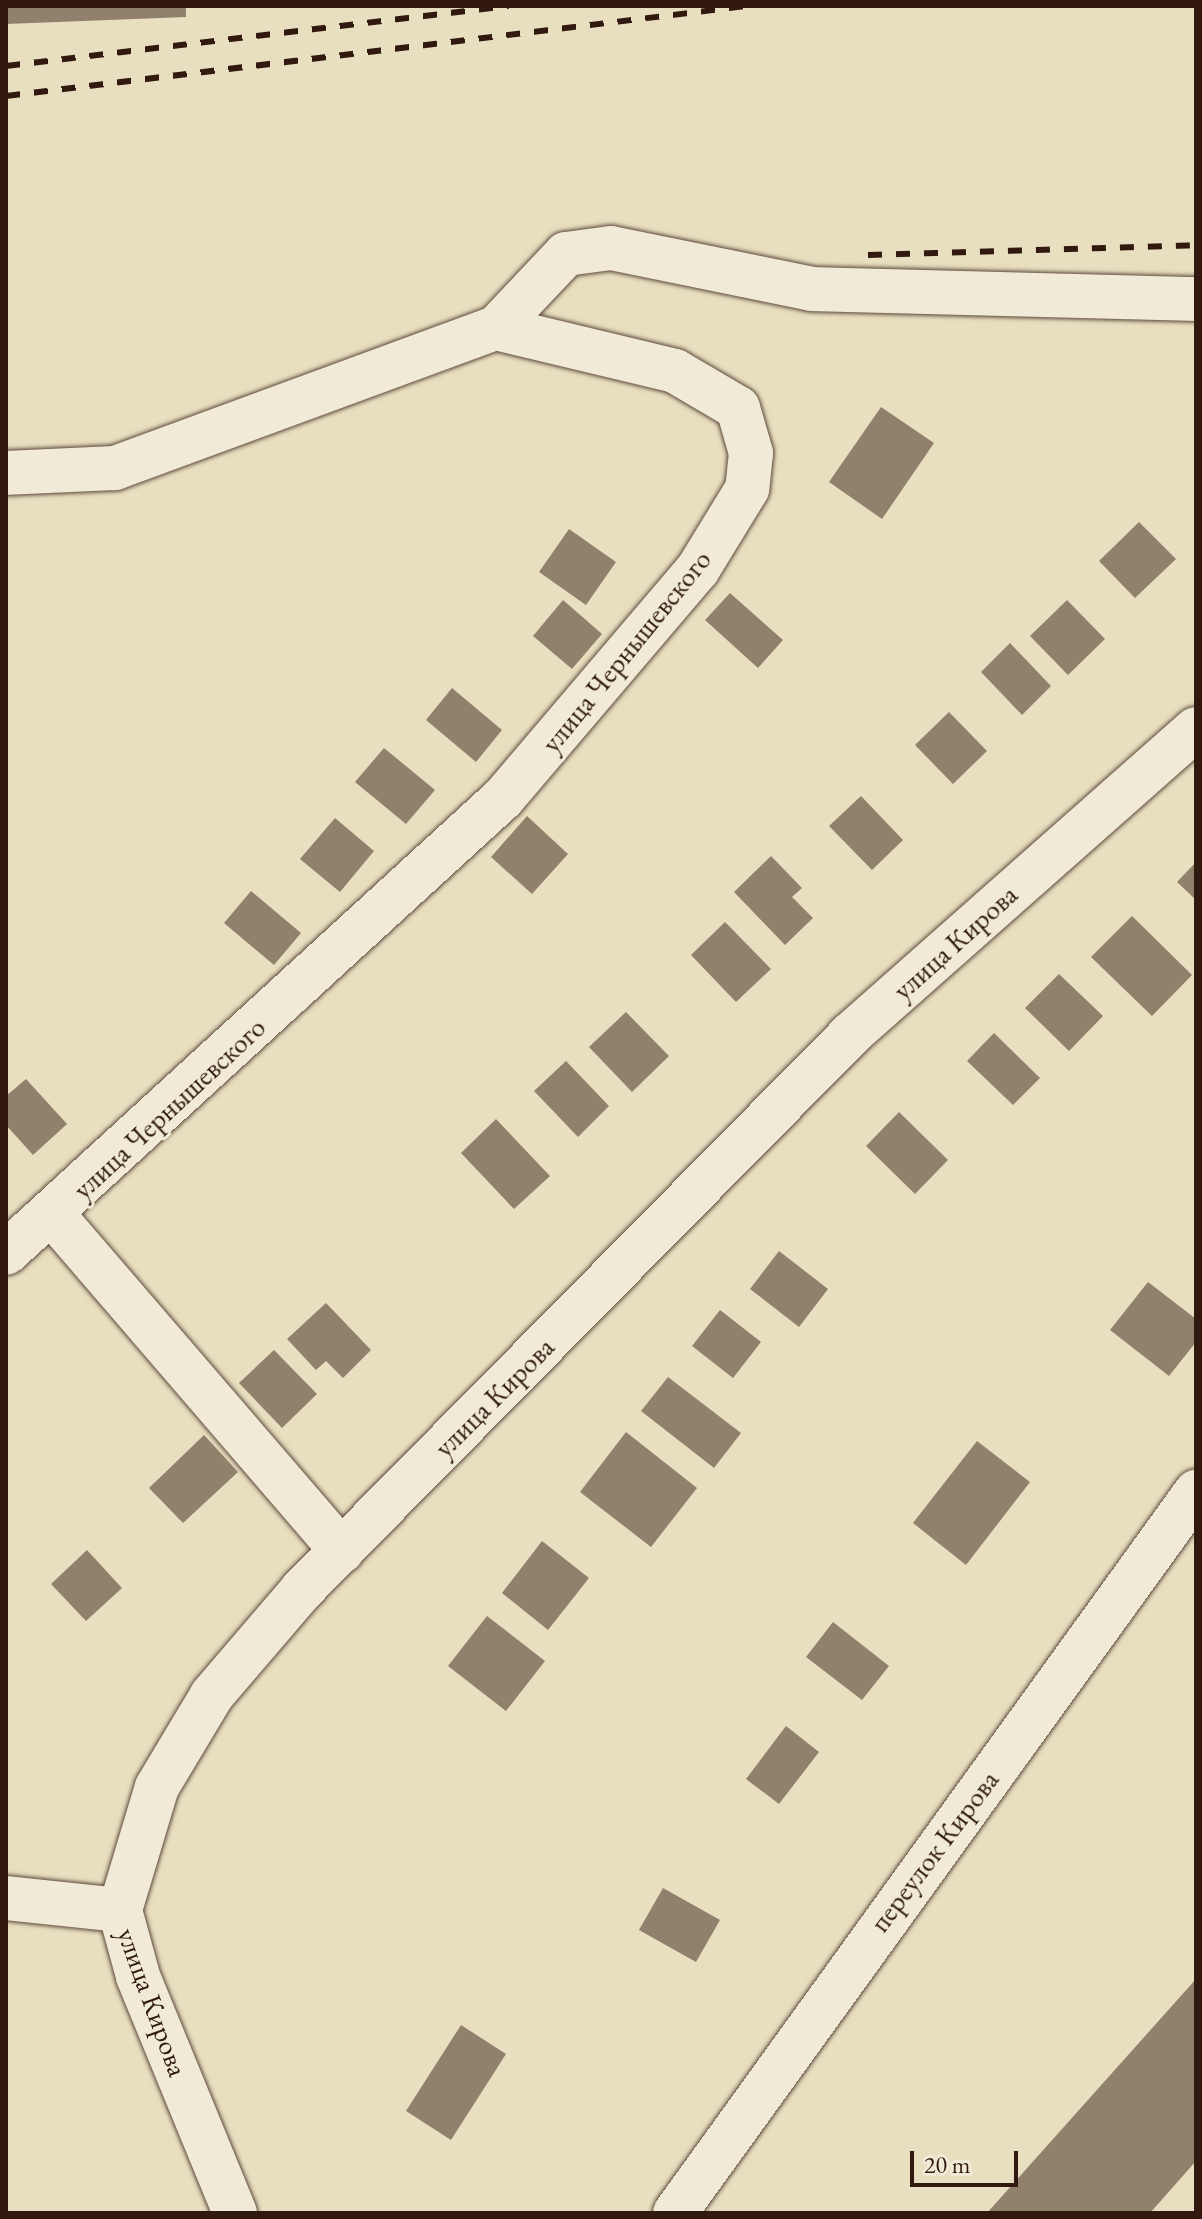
<!DOCTYPE html>
<meta charset="utf-8">
<style>
body{margin:0}
#map{position:relative;width:1202px;height:2219px;overflow:hidden;background:#e8dfc0;font-family:"EB Garamond",serif}
div>[style]{position:absolute}
.building>*{inset:0;background:#90806c}
.roads{filter:drop-shadow(0 0 2px #5f4a3c) drop-shadow(0 0 2px #5f4a3c)}
.minor>*{height:44px;margin:-22px;padding:0 22px;transform-origin:22px;border-radius:22px;background:#f0ead6}
.rail>*{height:6px;margin-top:-3px;transform-origin:0;background:repeating-linear-gradient(90deg,#311910 0 14px,transparent 0 28px)}
span{translate:-50% -50%;white-space:nowrap;text-align:center;line-height:1.15;-webkit-text-stroke:6px #f0ead6;paint-order:stroke}
.street-label{font-size:28px;color:#311910}
.frame{position:absolute;inset:0;border:8px solid #311910;pointer-events:none}
.scale{position:absolute;left:910px;top:2151px;width:108px;height:36px;box-sizing:border-box;border:4px solid #311910;border-top:0;padding-left:10px;font-size:24px;line-height:28px;white-space:nowrap;color:#311910;-webkit-text-stroke:6px #f0ead6;paint-order:stroke}
</style>
<div id="map">
<div class="building">
<div style="clip-path:polygon(6px 6px,186px 6px,186px 17px,6px 24px)"></div>
<div style="clip-path:polygon(881px 407px,934px 443px,882px 519px,829px 482px)"></div>
<div style="clip-path:polygon(1139px 522px,1176px 559px,1135px 598px,1099px 561px)"></div>
<div style="clip-path:polygon(569px 529px,616px 562px,586px 605px,539px 572px)"></div>
<div style="clip-path:polygon(730px 593px,783px 640px,758px 668px,705px 620px)"></div>
<div style="clip-path:polygon(563px 600px,602px 634px,572px 669px,533px 636px)"></div>
<div style="clip-path:polygon(1067px 600px,1105px 639px,1068px 675px,1030px 636px)"></div>
<div style="clip-path:polygon(1010px 643px,1051px 686px,1022px 715px,981px 672px)"></div>
<div style="clip-path:polygon(452px 688px,502px 730px,476px 762px,426px 720px)"></div>
<div style="clip-path:polygon(949px 712px,987px 751px,953px 784px,915px 745px)"></div>
<div style="clip-path:polygon(384px 748px,435px 790px,406px 824px,355px 782px)"></div>
<div style="clip-path:polygon(861px 796px,903px 840px,872px 870px,829px 826px)"></div>
<div style="clip-path:polygon(527px 816px,568px 854px,532px 894px,491px 857px)"></div>
<div style="clip-path:polygon(335px 818px,374px 851px,340px 892px,300px 859px)"></div>
<div style="clip-path:polygon(771px 856px,802px 888px,792px 897px,813px 918px,785px 945px,734px 892px)"></div>
<div style="clip-path:polygon(1196px 862px,1196px 900px,1177px 882px)"></div>
<div style="clip-path:polygon(251px 891px,301px 933px,274px 965px,224px 923px)"></div>
<div style="clip-path:polygon(1132px 916px,1192px 975px,1152px 1016px,1091px 957px)"></div>
<div style="clip-path:polygon(725px 922px,771px 969px,736px 1002px,691px 955px)"></div>
<div style="clip-path:polygon(1059px 974px,1103px 1016px,1069px 1051px,1025px 1008px)"></div>
<div style="clip-path:polygon(626px 1012px,669px 1056px,632px 1092px,589px 1047px)"></div>
<div style="clip-path:polygon(994px 1033px,1040px 1078px,1013px 1105px,967px 1061px)"></div>
<div style="clip-path:polygon(566px 1061px,609px 1106px,578px 1137px,534px 1091px)"></div>
<div style="clip-path:polygon(26px 1079px,67px 1124px,33px 1155px,6px 1125px,6px 1096px)"></div>
<div style="clip-path:polygon(899px 1112px,948px 1160px,915px 1194px,866px 1146px)"></div>
<div style="clip-path:polygon(496px 1119px,550px 1176px,514px 1209px,461px 1153px)"></div>
<div style="clip-path:polygon(779px 1251px,828px 1289px,799px 1327px,750px 1289px)"></div>
<div style="clip-path:polygon(1148px 1282px,1196px 1319px,1196px 1342px,1169px 1376px,1110px 1330px)"></div>
<div style="clip-path:polygon(326px 1303px,371px 1350px,343px 1378px,326px 1361px,316px 1370px,287px 1339px)"></div>
<div style="clip-path:polygon(720px 1310px,761px 1342px,733px 1378px,692px 1346px)"></div>
<div style="clip-path:polygon(274px 1350px,317px 1394px,282px 1428px,239px 1383px)"></div>
<div style="clip-path:polygon(668px 1377px,741px 1433px,714px 1468px,641px 1411px)"></div>
<div style="clip-path:polygon(626px 1432px,697px 1488px,651px 1547px,580px 1492px)"></div>
<div style="clip-path:polygon(204px 1435px,238px 1472px,183px 1523px,149px 1488px)"></div>
<div style="clip-path:polygon(977px 1441px,1030px 1482px,966px 1565px,913px 1523px)"></div>
<div style="clip-path:polygon(542px 1541px,589px 1578px,548px 1630px,502px 1593px)"></div>
<div style="clip-path:polygon(87px 1550px,122px 1588px,86px 1621px,51px 1584px)"></div>
<div style="clip-path:polygon(487px 1616px,545px 1661px,506px 1711px,448px 1666px)"></div>
<div style="clip-path:polygon(833px 1622px,889px 1666px,862px 1700px,806px 1657px)"></div>
<div style="clip-path:polygon(786px 1726px,819px 1752px,779px 1804px,746px 1779px)"></div>
<div style="clip-path:polygon(663px 1888px,720px 1920px,696px 1962px,639px 1930px)"></div>
<div style="clip-path:polygon(1196px 1979px,1196px 2161px,1150px 2213px,987px 2213px)"></div>
<div style="clip-path:polygon(461px 2025px,506px 2054px,451px 2140px,406px 2111px)"></div>
</div>
<div class="roads">
<div class="minor">
<div style="left:496px;top:328px;width:102px;rotate:-46.6deg"></div>
<div style="left:566px;top:254px;width:45px;rotate:-7.6deg"></div>
<div style="left:611px;top:248px;width:205px;rotate:11.5deg"></div>
<div style="left:812px;top:289px;width:384px;rotate:1.5deg"></div>
<div style="left:6px;top:473px;width:109px;rotate:-2.6deg"></div>
<div style="left:115px;top:468px;width:406px;rotate:-20.2deg"></div>
<div style="left:496px;top:328px;width:184px;rotate:13.5deg"></div>
<div style="left:675px;top:371px;width:73px;rotate:30.4deg"></div>
<div style="left:738px;top:408px;width:47px;rotate:73.9deg"></div>
<div style="left:751px;top:453px;width:36px;rotate:96deg"></div>
<div style="left:747px;top:489px;width:94px;rotate:121.5deg"></div>
<div style="left:698px;top:569px;width:302px;rotate:130.4deg"></div>
<div style="left:502px;top:799px;width:672px;rotate:137.53deg"></div>
<div style="left:53px;top:1215px;width:443px;rotate:49.3deg"></div>
<div style="left:6px;top:1898px;width:115px;rotate:6deg"></div>
<div style="left:235px;top:2213px;width:256px;rotate:-112.3deg"></div>
<div style="left:138px;top:1976px;width:68px;rotate:-105.3deg"></div>
<div style="left:120px;top:1910px;width:128px;rotate:-73.3deg"></div>
<div style="left:157px;top:1787px;width:107px;rotate:-59.1deg"></div>
<div style="left:212px;top:1695px;width:138px;rotate:-49.4deg"></div>
<div style="left:302px;top:1590px;width:781px;rotate:-45.36deg"></div>
<div style="left:851px;top:1034px;width:460px;rotate:-41.5deg"></div>
<div style="left:675px;top:2213px;width:890px;rotate:-54.15deg"></div>
</div>
</div>
<div class="rail">
<div style="left:6px;top:66px;width:506px;rotate:-6.82deg"></div>
<div style="left:6px;top:96px;width:745px;rotate:-6.93deg"></div>
<div style="left:868px;top:255px;width:328px;rotate:-1.7deg"></div>
</div>
<div class="street-label">
<span style="left:626px;top:651px;rotate:-51deg">улица Чернышевского</span>
<span style="left:955px;top:942px;rotate:-42deg">улица Кирова</span>
<span style="left:169px;top:1108px;rotate:-43deg">улица Чернышевского</span>
<span style="left:494px;top:1397px;rotate:-45deg">улица Кирова</span>
<span style="left:934px;top:1851px;rotate:-53deg">переулок Кирова</span>
<span style="left:153px;top:2002px;rotate:70deg">улица Кирова</span>
</div>
<div class="frame"></div>
<div class="scale">20 m</div>
</div>
